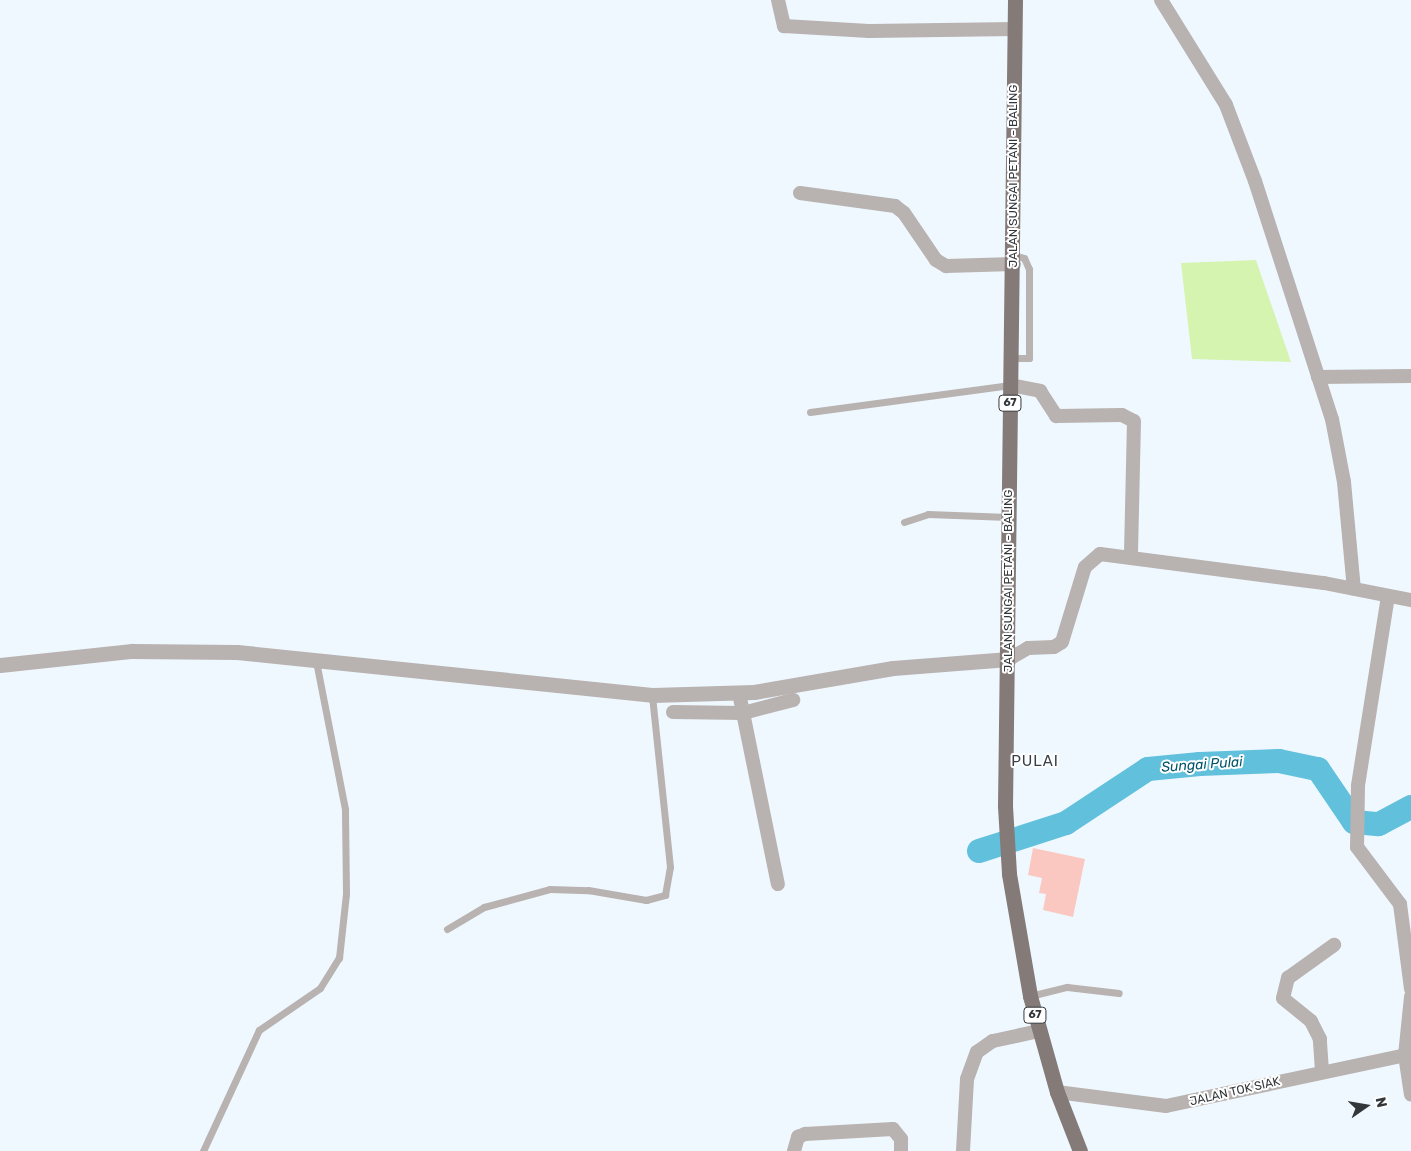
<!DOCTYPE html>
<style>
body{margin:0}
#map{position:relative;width:1411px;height:1151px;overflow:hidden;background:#f0f8ff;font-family:Rubik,sans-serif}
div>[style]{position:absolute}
.green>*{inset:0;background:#d4f4b0}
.river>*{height:24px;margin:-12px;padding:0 12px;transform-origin:12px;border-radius:12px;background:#61c0dc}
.building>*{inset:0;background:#fac8c1}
.service>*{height:7px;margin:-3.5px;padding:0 3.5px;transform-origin:3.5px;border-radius:3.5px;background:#b8b2b1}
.minor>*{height:14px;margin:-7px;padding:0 7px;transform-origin:7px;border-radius:7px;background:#b8b2b1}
.tertiary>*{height:15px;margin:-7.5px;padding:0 7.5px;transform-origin:7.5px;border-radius:7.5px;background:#b8b2b1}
.primary>*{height:15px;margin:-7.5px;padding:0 7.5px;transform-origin:7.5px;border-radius:7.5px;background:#847a78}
span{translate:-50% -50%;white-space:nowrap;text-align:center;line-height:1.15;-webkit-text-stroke:4px #fff;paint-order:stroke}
.shield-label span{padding:1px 4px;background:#fff;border:1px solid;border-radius:4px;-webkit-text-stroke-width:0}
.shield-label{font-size:11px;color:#33373a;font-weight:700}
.street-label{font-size:12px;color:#33373a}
.water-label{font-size:14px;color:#005569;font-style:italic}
.quarter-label{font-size:15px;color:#373e45;letter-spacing:1px}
.north{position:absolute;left:1341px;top:1081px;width:50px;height:50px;-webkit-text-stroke:4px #fff;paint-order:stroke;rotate:77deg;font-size:14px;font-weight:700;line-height:20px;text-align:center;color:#33373a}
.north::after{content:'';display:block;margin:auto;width:18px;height:22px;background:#33373a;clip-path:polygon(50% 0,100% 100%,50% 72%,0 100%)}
</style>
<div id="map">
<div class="green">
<div style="clip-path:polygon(1256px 260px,1291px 362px,1192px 359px,1181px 263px)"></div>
</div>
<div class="river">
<div style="left:979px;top:851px;width:91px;rotate:-17.8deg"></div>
<div style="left:1066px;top:823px;width:98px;rotate:-33.4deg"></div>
<div style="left:1148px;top:769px;width:52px;rotate:-5.5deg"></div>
<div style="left:1200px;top:764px;width:79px;rotate:-2.2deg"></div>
<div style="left:1279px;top:761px;width:40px;rotate:12deg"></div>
<div style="left:1318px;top:769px;width:64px;rotate:55.8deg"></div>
<div style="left:1354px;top:822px;width:25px;rotate:5deg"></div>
<div style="left:1379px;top:824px;width:36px;rotate:-28deg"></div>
</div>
<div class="building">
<div style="clip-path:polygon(1033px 848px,1085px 859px,1073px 917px,1043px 910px,1046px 894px,1039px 893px,1042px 878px,1028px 875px)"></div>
</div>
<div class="service">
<div style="left:1011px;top:358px;width:18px"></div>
<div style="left:1029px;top:358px;width:89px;rotate:-90deg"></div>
<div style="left:1029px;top:269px;width:12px;rotate:-114deg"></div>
<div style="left:1024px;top:258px;width:10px;rotate:-163deg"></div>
<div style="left:810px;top:412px;width:202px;rotate:-7.7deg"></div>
<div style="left:904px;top:522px;width:25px;rotate:-18deg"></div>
<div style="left:928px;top:514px;width:80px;rotate:2.1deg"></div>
<div style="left:447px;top:929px;width:43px;rotate:-30.7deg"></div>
<div style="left:484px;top:907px;width:68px;rotate:-15.3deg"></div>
<div style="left:550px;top:889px;width:38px;rotate:2deg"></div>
<div style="left:588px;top:890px;width:59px;rotate:9.8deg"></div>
<div style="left:646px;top:900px;width:20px;rotate:-15deg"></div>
<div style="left:665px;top:895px;width:28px;rotate:-80deg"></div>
<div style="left:670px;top:867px;width:173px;rotate:-96deg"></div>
<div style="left:1030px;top:996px;width:38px;rotate:-14deg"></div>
<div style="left:1067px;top:987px;width:52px;rotate:6.6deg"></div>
<div style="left:203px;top:1151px;width:133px;rotate:-65.2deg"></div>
<div style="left:259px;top:1030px;width:74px;rotate:-34.5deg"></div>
<div style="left:320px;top:988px;width:36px;rotate:-58deg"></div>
<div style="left:339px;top:958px;width:64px;rotate:-83.8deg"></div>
<div style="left:346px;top:894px;width:85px;rotate:-90.7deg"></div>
<div style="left:345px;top:809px;width:151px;rotate:-101.1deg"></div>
</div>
<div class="minor">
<div style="left:778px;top:0;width:27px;rotate:77deg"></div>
<div style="left:784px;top:26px;width:85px;rotate:3.4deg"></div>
<div style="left:869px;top:31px;width:146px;rotate:-0.8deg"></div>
<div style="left:1161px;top:0;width:123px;rotate:58.2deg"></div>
<div style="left:1226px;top:105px;width:81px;rotate:69.1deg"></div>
<div style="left:1255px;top:181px;width:250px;rotate:72.1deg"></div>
<div style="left:1332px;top:419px;width:64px;rotate:79.2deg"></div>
<div style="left:1344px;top:482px;width:107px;rotate:84.7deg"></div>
<div style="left:800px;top:193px;width:96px;rotate:7.8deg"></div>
<div style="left:895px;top:206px;width:11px;rotate:38deg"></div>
<div style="left:904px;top:213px;width:57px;rotate:55.8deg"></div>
<div style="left:936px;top:260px;width:12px;rotate:31deg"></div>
<div style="left:946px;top:266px;width:68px;rotate:-1.7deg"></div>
<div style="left:1318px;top:377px;width:93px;rotate:-0.6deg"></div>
<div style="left:1010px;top:385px;width:31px;rotate:11deg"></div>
<div style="left:1040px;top:391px;width:30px;rotate:57deg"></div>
<div style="left:1056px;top:416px;width:66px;rotate:-0.9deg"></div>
<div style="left:1122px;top:415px;width:13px;rotate:27deg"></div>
<div style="left:1134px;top:421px;width:137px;rotate:91.3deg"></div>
<div style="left:1388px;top:596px;width:192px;rotate:99deg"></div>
<div style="left:1358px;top:786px;width:61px;rotate:90.9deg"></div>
<div style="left:1357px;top:847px;width:71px;rotate:53deg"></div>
<div style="left:1400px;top:904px;width:86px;rotate:82.6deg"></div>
<div style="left:1009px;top:659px;width:22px;rotate:-30deg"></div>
<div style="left:1028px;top:648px;width:26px;rotate:-2deg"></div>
<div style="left:1054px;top:647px;width:9px;rotate:-32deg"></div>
<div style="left:1062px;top:642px;width:78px;rotate:-73deg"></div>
<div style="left:1085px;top:567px;width:20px;rotate:-41deg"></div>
<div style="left:1100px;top:554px;width:226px;rotate:7.4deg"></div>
<div style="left:1324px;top:583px;width:89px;rotate:11.1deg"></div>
<div style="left:739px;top:693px;width:195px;rotate:78.5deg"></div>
<div style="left:673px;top:712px;width:70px;rotate:0.8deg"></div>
<div style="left:743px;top:713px;width:52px;rotate:-14.6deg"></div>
<div style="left:1411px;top:997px;width:58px;rotate:95.9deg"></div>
<div style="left:1405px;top:1055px;width:40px;rotate:81.5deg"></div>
<div style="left:1322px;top:1071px;width:32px;rotate:-94deg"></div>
<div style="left:1320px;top:1039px;width:20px;rotate:-117deg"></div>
<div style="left:1311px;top:1021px;width:36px;rotate:-141deg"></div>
<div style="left:1283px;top:998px;width:21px;rotate:-76deg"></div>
<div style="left:1288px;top:978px;width:57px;rotate:-35.7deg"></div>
<div style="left:1057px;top:1092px;width:110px;rotate:7.3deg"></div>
<div style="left:1166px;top:1106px;width:250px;rotate:-12deg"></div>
<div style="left:794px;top:1151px;width:15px;rotate:-74deg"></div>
<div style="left:798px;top:1137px;width:8px;rotate:-23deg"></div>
<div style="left:805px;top:1134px;width:88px;rotate:-3.3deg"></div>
<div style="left:893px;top:1129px;width:13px;rotate:51deg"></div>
<div style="left:901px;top:1139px;width:12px;rotate:90deg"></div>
<div style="left:963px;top:1151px;width:72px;rotate:-86.8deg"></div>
<div style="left:967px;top:1079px;width:29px;rotate:-70deg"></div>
<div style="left:977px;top:1052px;width:19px;rotate:-35deg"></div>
<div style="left:993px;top:1041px;width:47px;rotate:-12.3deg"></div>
</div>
<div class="tertiary">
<div style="left:0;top:665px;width:133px;rotate:-6.1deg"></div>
<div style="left:132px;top:651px;width:105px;rotate:0.5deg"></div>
<div style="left:237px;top:652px;width:417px;rotate:5.9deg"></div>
<div style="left:652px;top:695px;width:102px;rotate:-1.7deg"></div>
<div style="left:754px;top:692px;width:141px;rotate:-9.8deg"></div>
<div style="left:893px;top:668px;width:116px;rotate:-4.4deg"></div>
</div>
<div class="primary">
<div style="left:1015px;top:0;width:806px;rotate:90.71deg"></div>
<div style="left:1005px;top:806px;width:68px;rotate:86.6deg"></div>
<div style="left:1009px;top:874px;width:124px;rotate:80.2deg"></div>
<div style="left:1030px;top:996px;width:100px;rotate:74.3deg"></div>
<div style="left:1057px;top:1092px;width:63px;rotate:68.7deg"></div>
</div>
<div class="shield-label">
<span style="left:1010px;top:403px">67</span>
<span style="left:1035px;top:1015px">67</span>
</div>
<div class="street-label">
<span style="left:1014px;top:176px;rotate:-90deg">JALAN SUNGAI PETANI - BALING</span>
<span style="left:1009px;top:581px;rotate:-90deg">JALAN SUNGAI PETANI - BALING</span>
<span style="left:1235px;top:1092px;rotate:-13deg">JALAN TOK SIAK</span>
</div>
<div class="water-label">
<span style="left:1202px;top:765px;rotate:-4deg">Sungai Pulai</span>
</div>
<div class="quarter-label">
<span style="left:1035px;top:762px">PULAI</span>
</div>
<div class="north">N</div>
</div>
